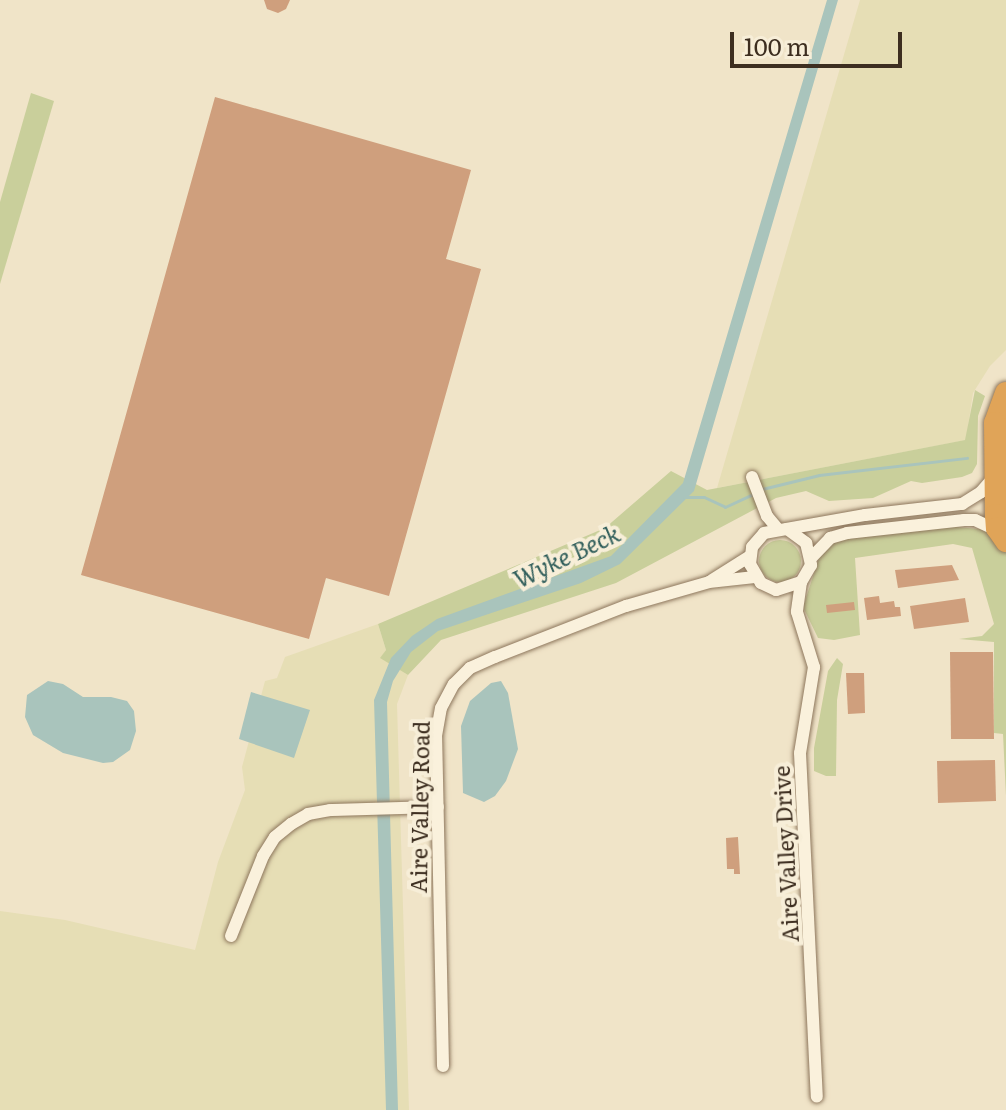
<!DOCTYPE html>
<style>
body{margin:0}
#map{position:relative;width:1006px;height:1110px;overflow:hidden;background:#f0e4c8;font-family:Literata,serif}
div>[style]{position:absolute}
.farmland>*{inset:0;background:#e6deb5}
.green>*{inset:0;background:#c9cf9b}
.round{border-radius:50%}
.water>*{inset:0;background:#a9c4bc}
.stream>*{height:3px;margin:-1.5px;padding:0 1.5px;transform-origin:1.5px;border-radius:1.5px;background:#a9c4bc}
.building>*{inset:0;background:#cf9f7d}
.roads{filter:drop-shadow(0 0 2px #8d765c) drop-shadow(0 0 2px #8d765c)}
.street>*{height:12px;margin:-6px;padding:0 6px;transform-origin:6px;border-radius:6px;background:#faf1dc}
.highway>*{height:22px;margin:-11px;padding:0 11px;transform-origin:11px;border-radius:11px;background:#e0a458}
span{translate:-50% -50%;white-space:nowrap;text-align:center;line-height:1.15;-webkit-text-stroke:8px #f7eed8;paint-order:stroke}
.street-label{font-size:22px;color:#3d2e20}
.water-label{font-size:24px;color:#2f5d5a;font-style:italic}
.scale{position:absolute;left:730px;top:32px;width:172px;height:36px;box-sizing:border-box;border:4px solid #3d2e20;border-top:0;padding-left:10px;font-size:24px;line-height:28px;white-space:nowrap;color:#3d2e20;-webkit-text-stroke:6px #f7eed8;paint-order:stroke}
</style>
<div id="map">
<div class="farmland">
<div style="clip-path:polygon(860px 0,1006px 0,1006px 350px,990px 366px,973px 393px,966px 440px,717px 488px)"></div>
<div style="clip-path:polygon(378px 624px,386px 650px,381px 658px,408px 675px,397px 704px,409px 1110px,0 1110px,0 911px,65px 920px,195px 950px,218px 862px,245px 790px,242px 767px,265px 681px,277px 678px,285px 657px)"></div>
</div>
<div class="green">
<div style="clip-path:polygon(31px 93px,54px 101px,0 284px,0 202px)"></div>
<div style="clip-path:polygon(975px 390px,985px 396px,978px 416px,977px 464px,972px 473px,962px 477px,922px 483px,911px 481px,873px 498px,829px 501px,806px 491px,776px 498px,616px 583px,441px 640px,408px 675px,380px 658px,386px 650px,378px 624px,605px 528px,671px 471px,707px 490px,965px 440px)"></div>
<div style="clip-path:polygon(981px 525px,1006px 553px,1006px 796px,1003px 734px,994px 733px,994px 642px,959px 639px,982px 636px,994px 624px,972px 548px,953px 544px,855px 558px,860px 635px,834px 640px,818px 638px,803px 607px,819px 558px,828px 545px,842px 539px,946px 526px,979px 529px)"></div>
<div class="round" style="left:759px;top:540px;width:42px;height:42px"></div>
<div style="clip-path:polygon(837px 658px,843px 664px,837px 700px,836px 776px,826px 776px,814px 771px,814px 748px,828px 671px)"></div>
</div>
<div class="water">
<div style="clip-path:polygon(827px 0,838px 0,694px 491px,620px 564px,581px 583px,438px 631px,411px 652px,393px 681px,387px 702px,398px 1110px,386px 1110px,374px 700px,391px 658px,412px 636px,437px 619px,611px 556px,683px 483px)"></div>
<div style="clip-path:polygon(48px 681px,63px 684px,83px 697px,111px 697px,127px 701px,134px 711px,136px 731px,130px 750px,113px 762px,103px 763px,63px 753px,33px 735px,25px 717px,27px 695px)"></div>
<div style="clip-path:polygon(501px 681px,508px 693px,518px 749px,506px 781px,495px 796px,484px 802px,463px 793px,461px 726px,470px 701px,491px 683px)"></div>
<div style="clip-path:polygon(251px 692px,310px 710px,294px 758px,239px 739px)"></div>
</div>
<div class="stream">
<div style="left:762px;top:489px;width:59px;rotate:-13.8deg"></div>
<div style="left:819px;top:475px;width:149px;rotate:-6.6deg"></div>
<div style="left:684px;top:497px;width:20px"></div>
<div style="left:704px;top:497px;width:23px;rotate:25deg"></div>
<div style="left:725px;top:507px;width:33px;rotate:-25deg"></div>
</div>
<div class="building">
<div style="clip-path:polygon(264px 0,290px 0,286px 9px,278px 13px,267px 9px)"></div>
<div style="clip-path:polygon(215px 97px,471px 170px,446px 259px,481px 269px,389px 596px,326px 578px,309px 639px,81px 575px)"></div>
<div style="clip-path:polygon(952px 565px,959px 580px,898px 588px,895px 570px)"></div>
<div style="clip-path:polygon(879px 596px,880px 603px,894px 601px,895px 607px,900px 607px,901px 616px,867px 620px,864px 598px)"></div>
<div style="clip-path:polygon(965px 598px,969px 622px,914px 629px,910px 606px)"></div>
<div style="clip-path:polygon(854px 602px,855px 610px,827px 613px,826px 605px)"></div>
<div style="clip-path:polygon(950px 652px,993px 652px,994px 739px,951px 739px)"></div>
<div style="clip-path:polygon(846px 673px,864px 673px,865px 713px,848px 714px)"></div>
<div style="clip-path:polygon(995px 760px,996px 801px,938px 803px,937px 761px)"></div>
<div style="clip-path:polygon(738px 837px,740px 874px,734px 874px,734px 869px,727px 869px,726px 838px)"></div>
</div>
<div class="roads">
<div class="street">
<div style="left:752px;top:477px;width:42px;rotate:69deg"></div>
<div style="left:767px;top:516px;width:17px;rotate:50deg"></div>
<div style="left:787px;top:529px;width:24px;rotate:36deg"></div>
<div style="left:806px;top:543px;width:23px;rotate:77deg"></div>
<div style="left:811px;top:565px;width:20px;rotate:120deg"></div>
<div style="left:801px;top:582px;width:26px;rotate:162deg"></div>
<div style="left:776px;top:590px;width:17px;rotate:-155deg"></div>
<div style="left:761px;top:583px;width:22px;rotate:-120deg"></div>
<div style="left:750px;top:564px;width:17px;rotate:-83deg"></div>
<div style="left:752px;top:547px;width:18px;rotate:-49deg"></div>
<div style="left:764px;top:533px;width:103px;rotate:-10.1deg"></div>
<div style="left:865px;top:515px;width:98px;rotate:-6.5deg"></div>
<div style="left:962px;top:504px;width:22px;rotate:-32deg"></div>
<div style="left:981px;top:492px;width:20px;rotate:-49deg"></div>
<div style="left:811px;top:558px;width:28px;rotate:-46deg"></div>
<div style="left:830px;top:538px;width:18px;rotate:-16deg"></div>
<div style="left:847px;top:533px;width:118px;rotate:-6.3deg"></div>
<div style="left:964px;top:520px;width:11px"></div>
<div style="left:975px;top:520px;width:26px;rotate:25deg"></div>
<div style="left:712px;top:580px;width:45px;rotate:-32.3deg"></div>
<div style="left:801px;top:582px;width:30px;rotate:98deg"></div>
<div style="left:797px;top:612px;width:58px;rotate:72.8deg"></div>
<div style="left:814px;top:667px;width:87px;rotate:99.2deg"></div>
<div style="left:800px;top:753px;width:344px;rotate:87.2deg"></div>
<div style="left:231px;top:936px;width:86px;rotate:-68.2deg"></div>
<div style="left:263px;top:856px;width:22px;rotate:-58deg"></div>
<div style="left:275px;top:837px;width:21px;rotate:-39deg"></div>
<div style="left:291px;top:824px;width:20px;rotate:-30deg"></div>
<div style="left:308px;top:814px;width:22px;rotate:-10deg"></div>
<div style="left:330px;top:810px;width:108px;rotate:-1.6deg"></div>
<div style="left:443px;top:1066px;width:330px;rotate:-91.2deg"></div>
<div style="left:436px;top:736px;width:28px;rotate:-80deg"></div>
<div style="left:441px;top:708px;width:27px;rotate:-62deg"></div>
<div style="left:454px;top:684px;width:23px;rotate:-45deg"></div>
<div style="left:470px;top:668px;width:27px;rotate:-24deg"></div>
<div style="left:495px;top:657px;width:141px;rotate:-21.3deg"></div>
<div style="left:626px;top:606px;width:86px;rotate:-16.1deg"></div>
<div style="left:709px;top:582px;width:46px;rotate:-6.2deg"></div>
</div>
<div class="highway">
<div style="left:1006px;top:393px;width:32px;rotate:110deg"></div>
<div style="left:995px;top:423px;width:92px;rotate:89.4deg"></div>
<div style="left:996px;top:515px;width:13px;rotate:86deg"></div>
<div style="left:997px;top:528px;width:16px;rotate:55deg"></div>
</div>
</div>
<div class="street-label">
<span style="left:419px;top:807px;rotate:-89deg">Aire Valley Road</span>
<span style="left:785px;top:854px;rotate:-93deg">Aire Valley Drive</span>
</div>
<div class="water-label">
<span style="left:566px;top:555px;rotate:-25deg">Wyke Beck</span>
</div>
<div class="scale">100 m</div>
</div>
